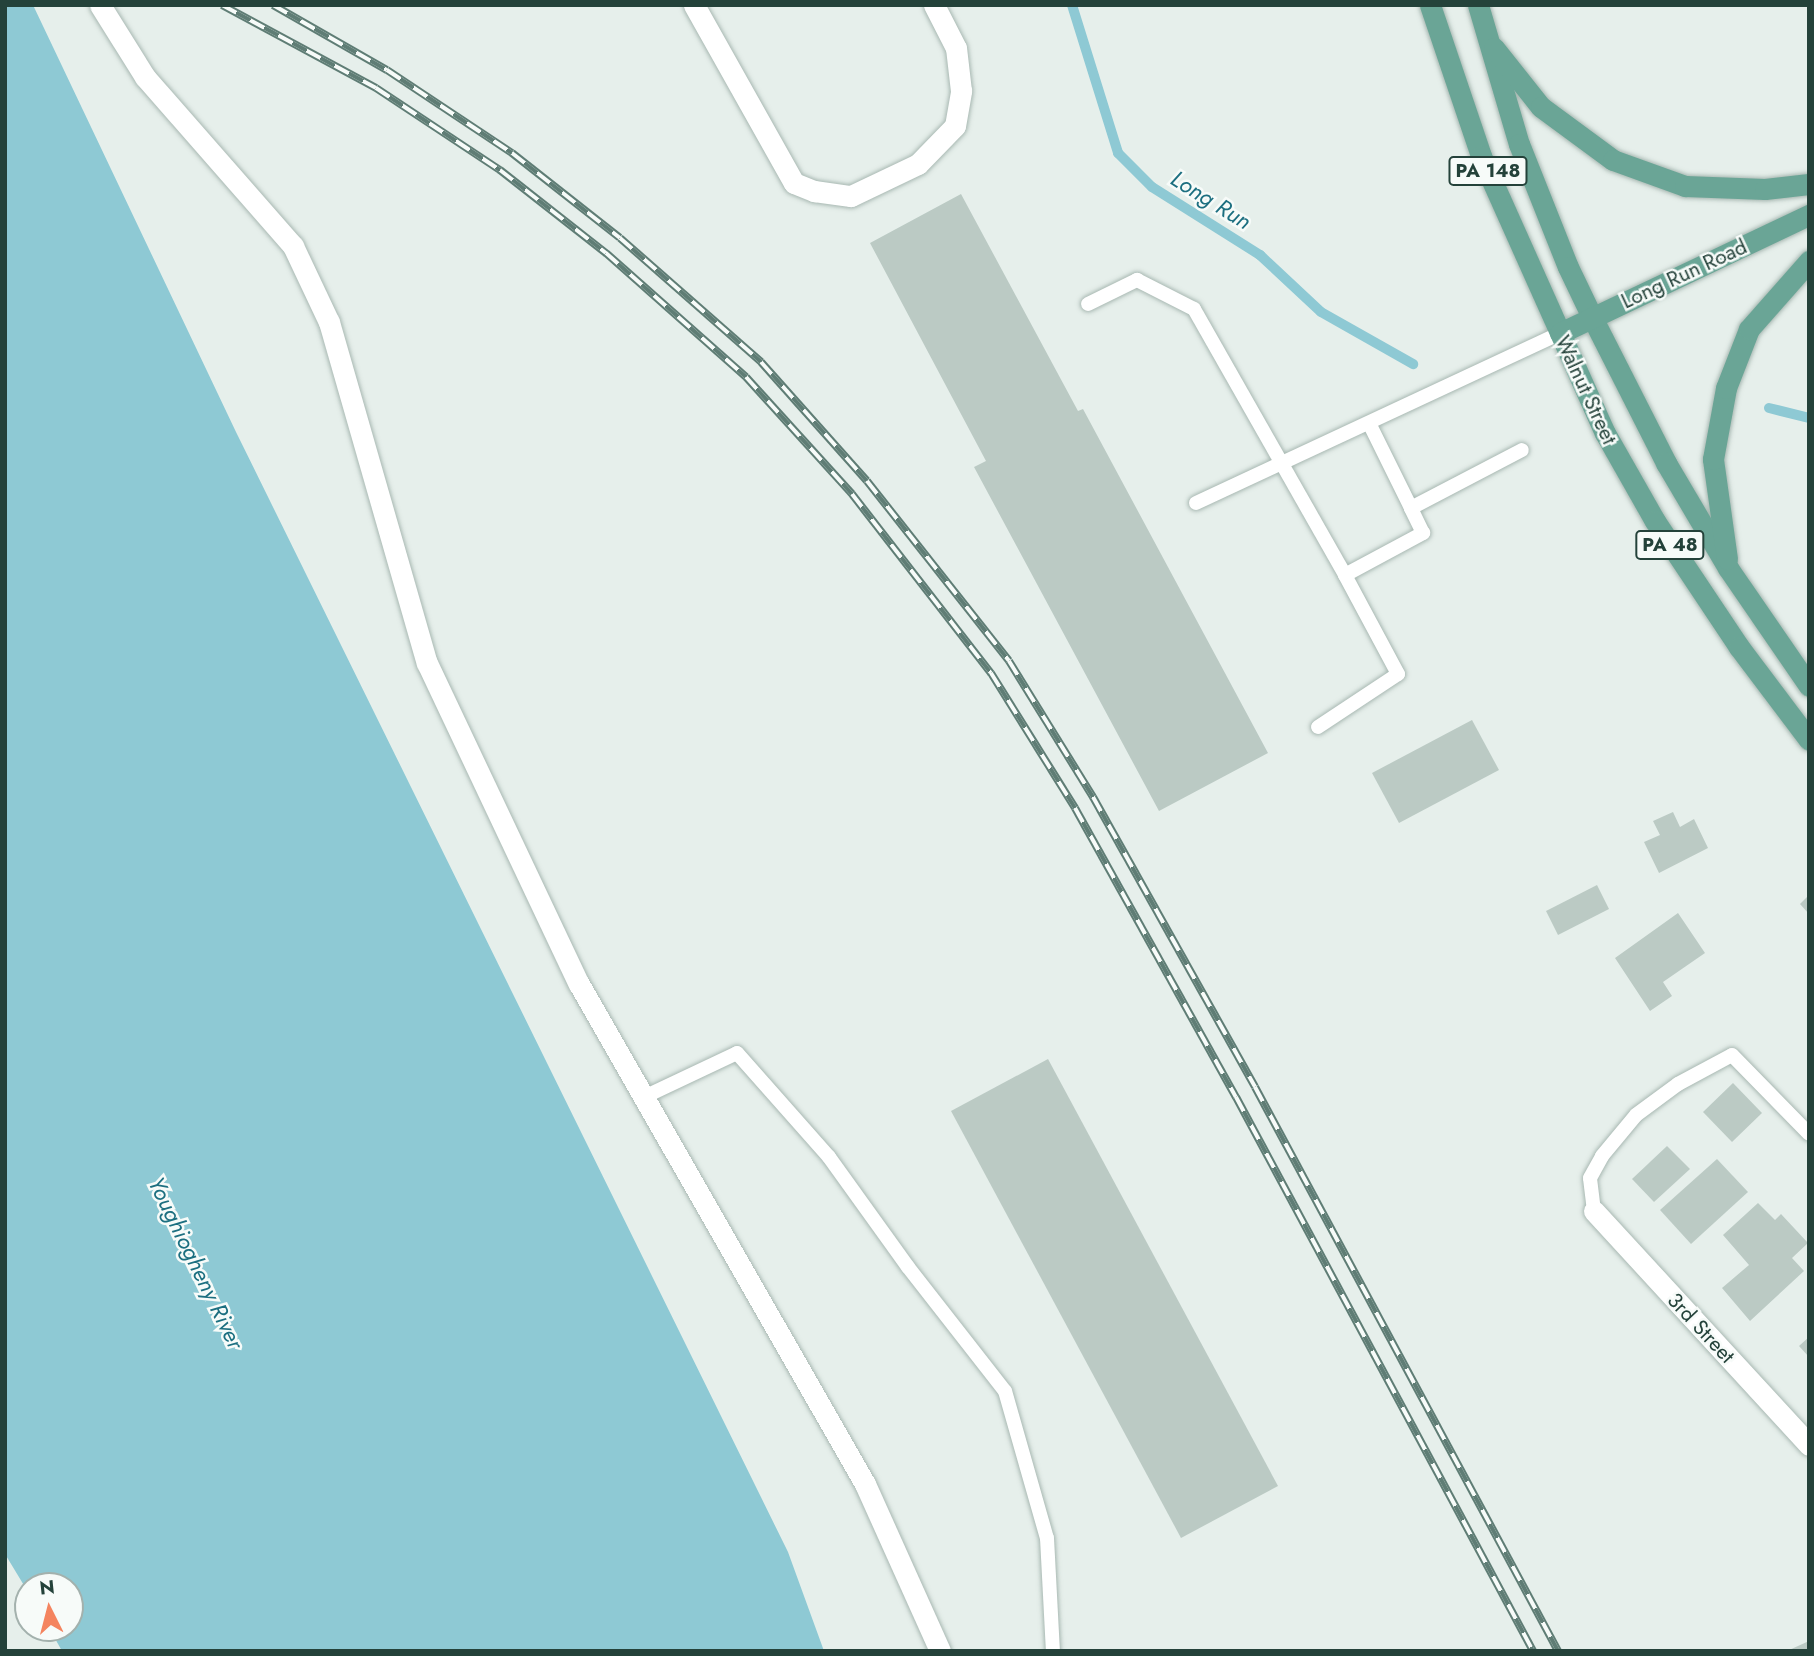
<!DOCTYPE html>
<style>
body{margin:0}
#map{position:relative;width:1814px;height:1656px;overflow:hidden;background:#e6efeb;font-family:Jost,sans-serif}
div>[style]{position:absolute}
.water>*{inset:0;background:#8ec9d4}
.stream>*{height:10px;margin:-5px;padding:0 5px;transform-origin:5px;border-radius:5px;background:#8ec9d4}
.building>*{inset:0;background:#bbcac4}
.roads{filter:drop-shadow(0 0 2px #a8b8b2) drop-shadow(0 0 2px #a8b8b2)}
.service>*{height:14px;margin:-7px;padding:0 7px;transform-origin:7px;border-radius:7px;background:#fff}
.minor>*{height:21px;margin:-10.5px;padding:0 10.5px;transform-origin:10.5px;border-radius:10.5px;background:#fff}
.primary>*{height:21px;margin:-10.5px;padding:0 10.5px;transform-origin:10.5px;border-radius:10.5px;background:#6aa596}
.rail>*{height:8px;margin-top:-4px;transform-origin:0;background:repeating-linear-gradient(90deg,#f7fbf9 0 16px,#5f7d75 0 32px);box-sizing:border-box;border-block:2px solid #5f7d75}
span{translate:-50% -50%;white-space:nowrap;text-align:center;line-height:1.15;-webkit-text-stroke:5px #f7fbf9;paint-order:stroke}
.shield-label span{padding:2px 5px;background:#f7fbf9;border:2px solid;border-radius:5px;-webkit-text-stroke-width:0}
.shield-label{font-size:19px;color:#24423a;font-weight:700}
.street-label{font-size:21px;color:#24423a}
.water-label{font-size:23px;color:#1c6f80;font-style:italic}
.frame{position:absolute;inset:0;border:7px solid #24423a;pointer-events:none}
.north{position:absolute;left:14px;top:1572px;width:70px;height:70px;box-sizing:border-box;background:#f7fbf9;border:2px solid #a3b1ad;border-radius:50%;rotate:354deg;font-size:19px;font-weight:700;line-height:28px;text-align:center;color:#24423a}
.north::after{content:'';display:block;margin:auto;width:24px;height:32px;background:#f4845f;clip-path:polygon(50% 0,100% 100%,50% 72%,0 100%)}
</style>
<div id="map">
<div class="water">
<div style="clip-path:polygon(5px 5px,33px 5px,236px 432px,788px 1552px,824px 1651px,62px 1651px,49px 1628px,70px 1628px,70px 1586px,28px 1586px,28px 1592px,5px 1554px)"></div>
</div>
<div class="stream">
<div style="left:1072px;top:5px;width:155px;rotate:72.7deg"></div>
<div style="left:1118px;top:153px;width:48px;rotate:45deg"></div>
<div style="left:1152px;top:187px;width:128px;rotate:32.2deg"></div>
<div style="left:1260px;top:255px;width:83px;rotate:43.1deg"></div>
<div style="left:1321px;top:312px;width:106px;rotate:29.5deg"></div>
<div style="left:1769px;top:408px;width:41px;rotate:14deg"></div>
</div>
<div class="building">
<div style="clip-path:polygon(961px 194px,1078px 411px,1083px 409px,1268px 753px,1159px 811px,974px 467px,986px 461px,870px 243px)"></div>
<div style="clip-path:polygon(1472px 720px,1499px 770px,1399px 823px,1372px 773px)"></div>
<div style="clip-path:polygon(1673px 812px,1680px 827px,1694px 819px,1708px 848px,1659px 873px,1644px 842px,1660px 835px,1653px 821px)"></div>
<div style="clip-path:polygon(1597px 885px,1609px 909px,1558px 935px,1546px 911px)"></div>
<div style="clip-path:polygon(1809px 895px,1809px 914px,1800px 904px)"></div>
<div style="clip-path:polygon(1678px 913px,1705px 953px,1663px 982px,1672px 996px,1650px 1011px,1615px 958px)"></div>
<div style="clip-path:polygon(1048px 1059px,1278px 1486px,1181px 1538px,951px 1111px)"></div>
<div style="clip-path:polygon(1733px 1083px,1762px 1113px,1732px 1142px,1703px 1112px)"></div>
<div style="clip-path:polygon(1667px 1146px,1690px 1169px,1654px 1202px,1632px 1179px)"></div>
<div style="clip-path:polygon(1717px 1159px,1748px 1192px,1691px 1244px,1660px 1210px)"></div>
<div style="clip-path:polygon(1758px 1203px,1775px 1220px,1781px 1214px,1808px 1243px,1792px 1258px,1804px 1271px,1750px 1321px,1722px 1288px,1749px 1265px,1723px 1235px)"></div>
<div style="clip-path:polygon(1809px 1337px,1809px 1357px,1799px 1346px)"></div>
<div style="clip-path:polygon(1809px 1641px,1809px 1651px,1787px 1651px)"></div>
</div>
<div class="roads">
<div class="service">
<div style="left:1088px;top:304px;width:55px;rotate:-26.1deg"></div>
<div style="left:1137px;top:280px;width:64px;rotate:27deg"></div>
<div style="left:1194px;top:309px;width:306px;rotate:60.4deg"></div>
<div style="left:1345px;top:575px;width:89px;rotate:-28.3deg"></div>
<div style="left:1423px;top:533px;width:28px;rotate:-116deg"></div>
<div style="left:1369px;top:423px;width:95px;rotate:63.7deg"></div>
<div style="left:1411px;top:508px;width:125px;rotate:-27.6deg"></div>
<div style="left:1196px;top:503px;width:402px;rotate:-25deg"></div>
<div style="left:1318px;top:727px;width:96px;rotate:-33.5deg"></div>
<div style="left:1398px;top:674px;width:112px;rotate:-118.2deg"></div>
<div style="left:644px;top:1097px;width:103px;rotate:-25.3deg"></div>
<div style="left:737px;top:1053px;width:139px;rotate:48.5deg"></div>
<div style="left:829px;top:1157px;width:135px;rotate:54.3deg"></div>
<div style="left:908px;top:1267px;width:157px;rotate:52deg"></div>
<div style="left:1005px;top:1391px;width:153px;rotate:74.1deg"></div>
<div style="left:1047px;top:1538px;width:113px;rotate:87deg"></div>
<div style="left:1594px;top:1211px;width:33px;rotate:-97deg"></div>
<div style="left:1590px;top:1178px;width:25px;rotate:-61deg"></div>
<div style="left:1602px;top:1156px;width:53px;rotate:-50.3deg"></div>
<div style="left:1636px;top:1115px;width:52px;rotate:-36.4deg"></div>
<div style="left:1678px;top:1084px;width:61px;rotate:-28.2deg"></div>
<div style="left:1732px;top:1055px;width:110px;rotate:45.7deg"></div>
</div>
<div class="minor">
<div style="left:100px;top:5px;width:85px;rotate:58deg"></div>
<div style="left:145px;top:77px;width:225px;rotate:48.8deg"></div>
<div style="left:293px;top:246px;width:84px;rotate:64.7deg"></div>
<div style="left:329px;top:322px;width:355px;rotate:74deg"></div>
<div style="left:427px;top:663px;width:355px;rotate:64.7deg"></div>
<div style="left:579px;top:984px;width:576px;rotate:60.23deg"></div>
<div style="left:865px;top:1484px;width:183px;rotate:65.8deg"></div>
<div style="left:694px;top:5px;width:204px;rotate:60.7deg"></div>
<div style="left:794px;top:183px;width:22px;rotate:22deg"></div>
<div style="left:814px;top:191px;width:37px;rotate:8deg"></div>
<div style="left:851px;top:196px;width:74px;rotate:-25.5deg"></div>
<div style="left:918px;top:164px;width:53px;rotate:-45.8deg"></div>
<div style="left:955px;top:126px;width:36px;rotate:-80deg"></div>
<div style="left:961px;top:91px;width:43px;rotate:-96.6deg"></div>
<div style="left:956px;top:48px;width:48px;rotate:-117.1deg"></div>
<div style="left:1594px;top:1211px;width:318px;rotate:47.4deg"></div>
</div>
<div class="primary">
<div style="left:1430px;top:5px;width:159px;rotate:71.3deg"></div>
<div style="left:1481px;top:156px;width:303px;rotate:65.9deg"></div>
<div style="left:1605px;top:433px;width:101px;rotate:60.4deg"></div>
<div style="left:1655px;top:521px;width:151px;rotate:56.3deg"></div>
<div style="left:1739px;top:647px;width:116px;rotate:53deg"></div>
<div style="left:1478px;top:5px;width:145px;rotate:73.6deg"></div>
<div style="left:1519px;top:144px;width:132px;rotate:68.3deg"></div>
<div style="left:1568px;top:267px;width:55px;rotate:64.4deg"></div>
<div style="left:1592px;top:317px;width:164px;rotate:63.1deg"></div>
<div style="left:1666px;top:463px;width:122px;rotate:59.4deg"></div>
<div style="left:1728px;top:568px;width:143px;rotate:55.5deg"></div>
<div style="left:1494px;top:48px;width:75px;rotate:51.5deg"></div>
<div style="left:1541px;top:107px;width:89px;rotate:36.4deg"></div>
<div style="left:1613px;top:160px;width:77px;rotate:19.9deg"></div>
<div style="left:1685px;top:186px;width:80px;rotate:2.1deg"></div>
<div style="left:1765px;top:189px;width:44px;rotate:-6.5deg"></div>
<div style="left:1560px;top:333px;width:276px;rotate:-25.4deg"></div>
<div style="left:1727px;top:559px;width:101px;rotate:-98deg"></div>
<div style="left:1713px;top:459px;width:72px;rotate:-79.6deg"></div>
<div style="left:1726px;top:388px;width:63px;rotate:-68.7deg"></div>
<div style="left:1749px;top:329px;width:91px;rotate:-48.6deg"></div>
</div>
</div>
<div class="rail">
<div style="left:222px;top:5px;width:175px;rotate:28.3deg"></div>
<div style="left:376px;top:88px;width:149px;rotate:33.5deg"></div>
<div style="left:500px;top:170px;width:135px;rotate:38.1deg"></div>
<div style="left:606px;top:253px;width:187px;rotate:41.5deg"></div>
<div style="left:746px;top:377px;width:158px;rotate:47.8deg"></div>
<div style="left:852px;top:494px;width:227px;rotate:52.2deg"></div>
<div style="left:991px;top:673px;width:159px;rotate:58.1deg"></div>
<div style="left:1075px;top:808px;width:331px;rotate:60.9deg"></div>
<div style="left:1236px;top:1097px;width:629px;rotate:61.8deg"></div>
<div style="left:273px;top:5px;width:131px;rotate:29.7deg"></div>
<div style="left:387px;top:70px;width:150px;rotate:33.6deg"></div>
<div style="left:512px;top:153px;width:137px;rotate:38.2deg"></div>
<div style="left:620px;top:238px;width:188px;rotate:41.3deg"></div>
<div style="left:761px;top:362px;width:159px;rotate:48.3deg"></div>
<div style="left:867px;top:481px;width:229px;rotate:51.7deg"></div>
<div style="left:1009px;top:661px;width:160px;rotate:58.3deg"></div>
<div style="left:1093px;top:797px;width:332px;rotate:60.8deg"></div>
<div style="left:1255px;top:1087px;width:640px;rotate:61.75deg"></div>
</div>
<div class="shield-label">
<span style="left:1488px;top:171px">PA 148</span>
<span style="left:1670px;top:545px">PA 48</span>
</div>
<div class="street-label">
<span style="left:1684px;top:274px;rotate:-25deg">Long Run Road</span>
<span style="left:1586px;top:390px;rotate:65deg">Walnut Street</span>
<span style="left:1701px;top:1328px;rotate:47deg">3rd Street</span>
</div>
<div class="water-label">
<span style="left:1211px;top:200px;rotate:32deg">Long Run</span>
<span style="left:196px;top:1263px;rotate:64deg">Youghiogheny River</span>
</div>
<div class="frame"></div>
<div class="north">N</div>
</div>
